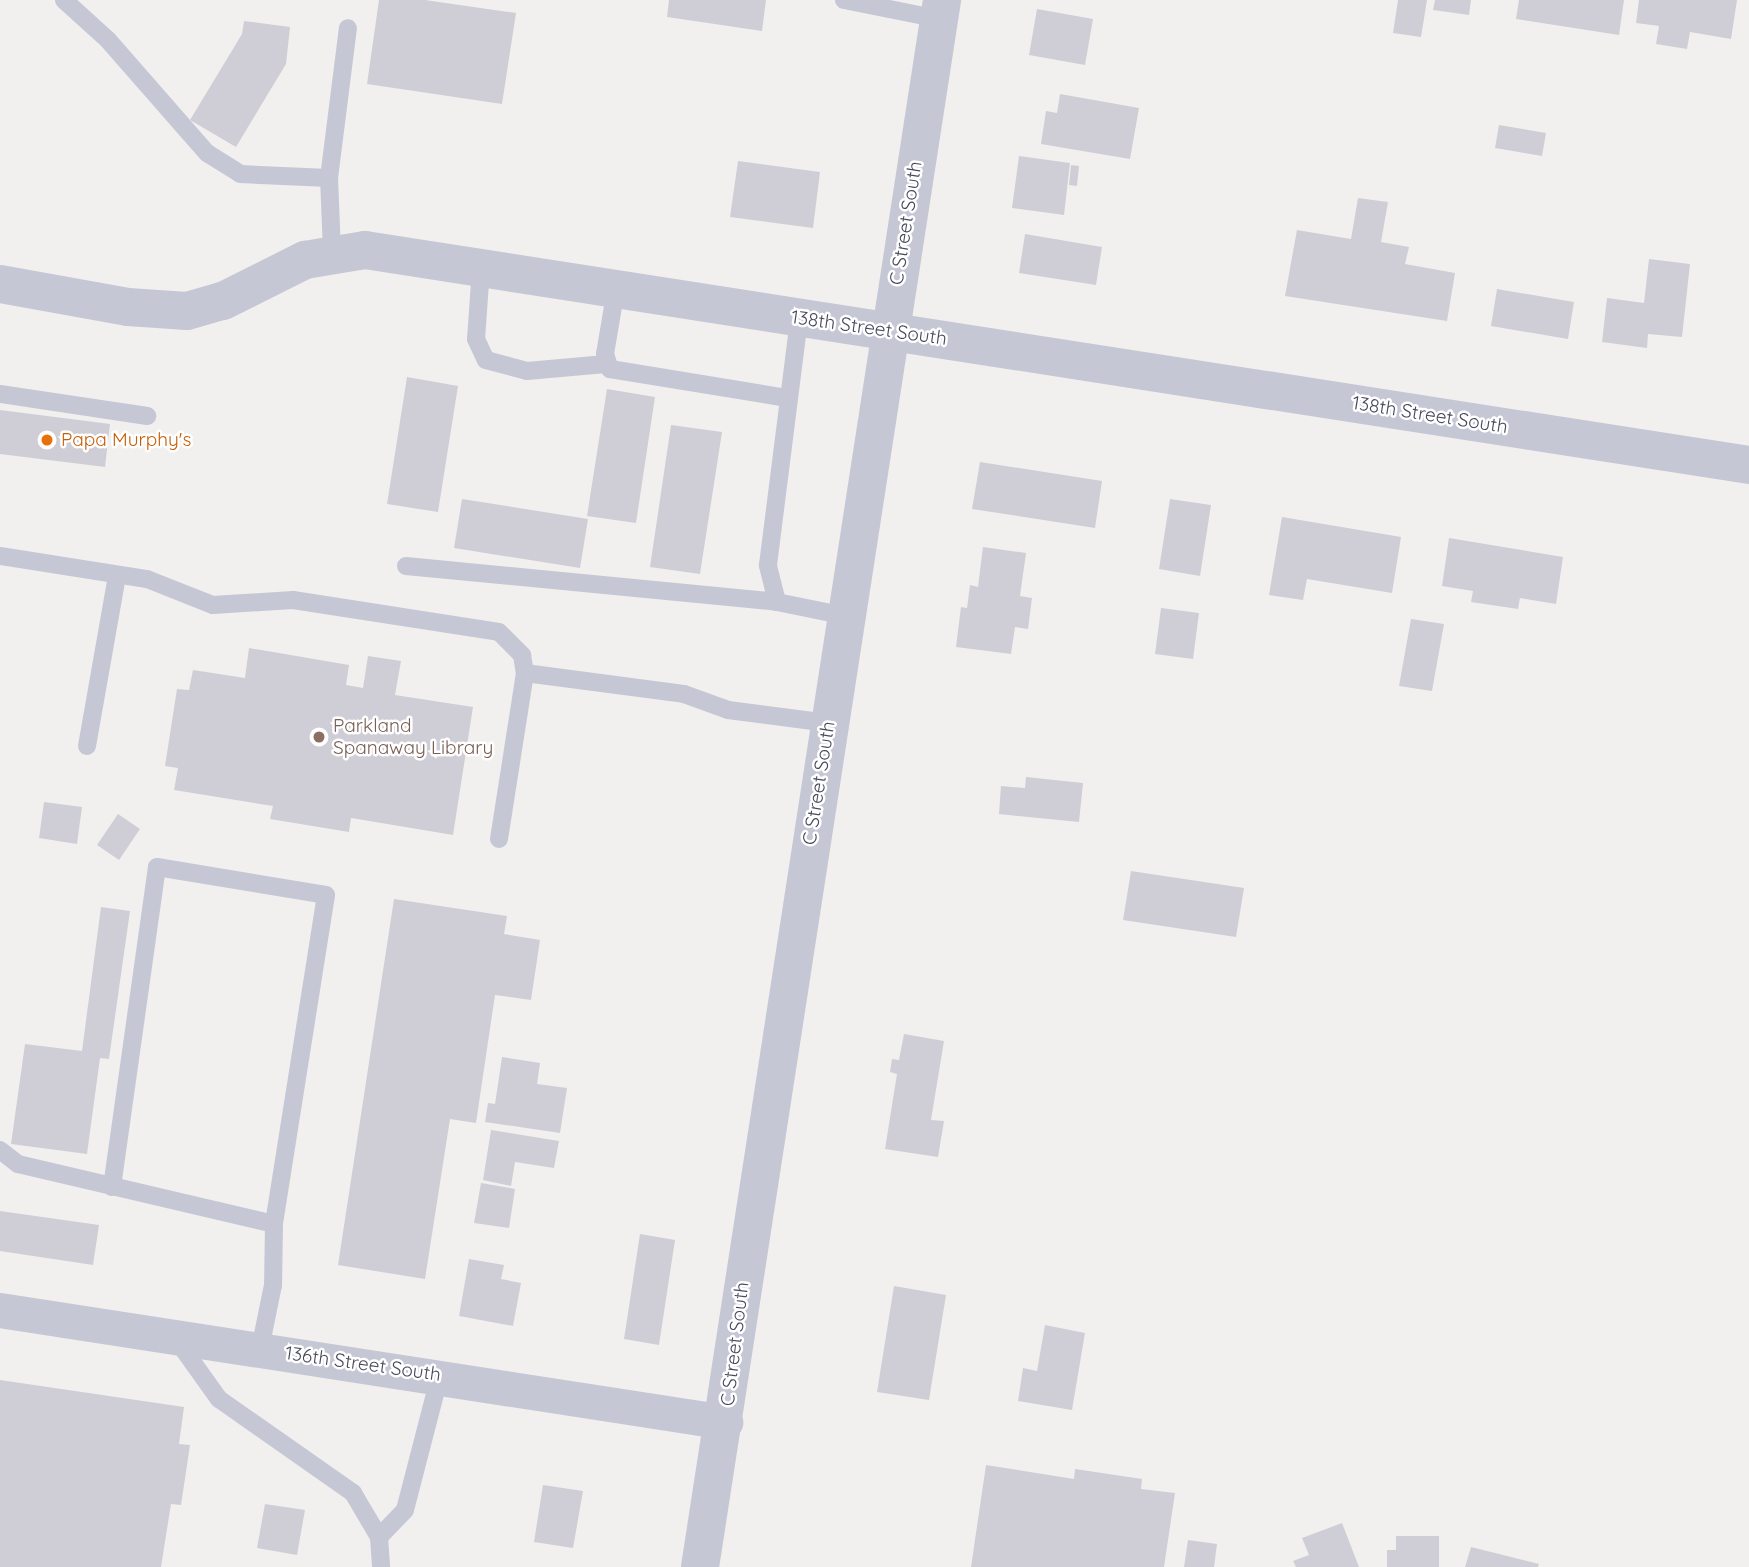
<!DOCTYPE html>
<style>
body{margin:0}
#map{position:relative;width:1749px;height:1567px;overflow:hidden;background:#f1f0ee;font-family:Quicksand,sans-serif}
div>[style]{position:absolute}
.building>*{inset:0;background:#cfced6}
.service>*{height:18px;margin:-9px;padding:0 9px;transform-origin:9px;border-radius:9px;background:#c5c7d5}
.minor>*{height:35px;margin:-17.5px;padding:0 17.5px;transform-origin:17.5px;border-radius:17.5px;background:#c5c7d5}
.tertiary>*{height:38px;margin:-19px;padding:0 19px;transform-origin:19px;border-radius:19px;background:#c5c7d5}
.dots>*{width:19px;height:19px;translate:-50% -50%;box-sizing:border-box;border:4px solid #fff;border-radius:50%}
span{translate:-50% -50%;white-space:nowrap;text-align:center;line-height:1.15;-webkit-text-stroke:5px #fff;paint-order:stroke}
.street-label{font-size:19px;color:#47495b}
.food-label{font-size:19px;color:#c56008}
.left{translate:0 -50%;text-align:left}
.education-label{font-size:19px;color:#785e54}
</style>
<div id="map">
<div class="building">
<div style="clip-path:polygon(379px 0,425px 0,516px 13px,502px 104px,367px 84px)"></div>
<div style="clip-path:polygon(669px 0,766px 0,762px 31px,667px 17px)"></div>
<div style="clip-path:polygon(1398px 0,1427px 0,1421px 37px,1393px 33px)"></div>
<div style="clip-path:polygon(1435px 0,1471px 0,1469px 15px,1433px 10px)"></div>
<div style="clip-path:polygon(1519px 0,1624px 0,1619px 35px,1516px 19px)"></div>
<div style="clip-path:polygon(1639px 0,1737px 0,1731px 39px,1690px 32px,1687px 49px,1656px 44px,1659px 26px,1636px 23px)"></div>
<div style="clip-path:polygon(1037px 9px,1093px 19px,1085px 65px,1029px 55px)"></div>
<div style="clip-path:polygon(244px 21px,290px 27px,286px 64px,236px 147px,190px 120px,242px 34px)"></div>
<div style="clip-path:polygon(1060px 94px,1139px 108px,1130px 159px,1041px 144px,1046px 111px,1057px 113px)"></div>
<div style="clip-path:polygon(1499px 125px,1546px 133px,1542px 156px,1495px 148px)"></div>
<div style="clip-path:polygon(1019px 156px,1070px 163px,1064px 215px,1012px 208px)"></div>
<div style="clip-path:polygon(738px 161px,820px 172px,813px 228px,730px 217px)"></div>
<div style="clip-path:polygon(1071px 165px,1079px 166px,1077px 186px,1069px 185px)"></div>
<div style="clip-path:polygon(1358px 198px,1388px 202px,1381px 242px,1409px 247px,1405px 264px,1455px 273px,1447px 321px,1285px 296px,1297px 230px,1351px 239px)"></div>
<div style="clip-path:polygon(1025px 234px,1102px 247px,1096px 285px,1019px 273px)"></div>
<div style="clip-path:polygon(1649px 259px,1690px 264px,1682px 337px,1648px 334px,1647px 348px,1602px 342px,1607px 298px,1644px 303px)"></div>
<div style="clip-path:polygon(1497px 289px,1574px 302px,1568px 339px,1491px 326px)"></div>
<div style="clip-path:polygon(407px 377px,458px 386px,438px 512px,387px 504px)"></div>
<div style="clip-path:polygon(607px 389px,655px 397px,636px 523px,587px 516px)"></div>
<div style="clip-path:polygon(0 410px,110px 424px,105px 467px,0 454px)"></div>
<div style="clip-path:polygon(671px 425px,722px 432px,700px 574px,650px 567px)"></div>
<div style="clip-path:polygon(980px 462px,1102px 481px,1095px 528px,972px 509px)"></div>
<div style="clip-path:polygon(462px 499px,588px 519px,580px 568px,454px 548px)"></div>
<div style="clip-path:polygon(1170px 499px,1211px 505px,1200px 576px,1159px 569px)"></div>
<div style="clip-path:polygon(1282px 517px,1401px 537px,1392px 593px,1307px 579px,1303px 600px,1269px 595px)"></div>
<div style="clip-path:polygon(1449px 538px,1563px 557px,1556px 604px,1520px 598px,1518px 609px,1471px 602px,1473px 591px,1442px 586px)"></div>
<div style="clip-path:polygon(983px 547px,1026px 553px,1020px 596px,1032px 598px,1028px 629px,1015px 627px,1011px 654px,956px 647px,961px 607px,967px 608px,970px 585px,978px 587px)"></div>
<div style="clip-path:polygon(1161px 608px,1199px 613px,1193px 659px,1155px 654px)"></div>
<div style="clip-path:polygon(1411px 619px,1444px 624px,1432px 691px,1399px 686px)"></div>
<div style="clip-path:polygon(249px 648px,349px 665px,346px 685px,363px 688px,368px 656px,401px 661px,395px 695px,473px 707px,453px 835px,351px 818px,349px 832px,270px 819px,273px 806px,174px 790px,178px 768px,165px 766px,177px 689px,189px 690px,193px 670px,245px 678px)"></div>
<div style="clip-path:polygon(1026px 777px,1083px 783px,1079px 822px,999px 814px,1001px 786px,1025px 788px)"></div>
<div style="clip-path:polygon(44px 802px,82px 807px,77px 844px,39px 838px)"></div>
<div style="clip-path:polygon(118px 814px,140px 829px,119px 860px,97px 845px)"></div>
<div style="clip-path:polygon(1131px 871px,1244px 888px,1236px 937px,1123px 920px)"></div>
<div style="clip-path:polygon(394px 899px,507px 916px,504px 934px,540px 940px,531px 1000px,495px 995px,476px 1123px,450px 1119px,425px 1279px,338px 1265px)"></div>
<div style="clip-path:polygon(101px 907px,130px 911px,109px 1059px,100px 1058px,87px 1154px,11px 1144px,25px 1044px,82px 1051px)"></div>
<div style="clip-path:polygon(904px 1034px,944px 1041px,931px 1120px,944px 1121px,938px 1157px,885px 1149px,897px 1074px,890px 1072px,892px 1059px,899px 1060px)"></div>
<div style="clip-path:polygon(502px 1057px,540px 1063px,537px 1084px,567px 1088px,560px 1133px,485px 1122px,488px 1103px,495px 1104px)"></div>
<div style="clip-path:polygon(491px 1130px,559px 1141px,554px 1168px,515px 1162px,511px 1186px,483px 1180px)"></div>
<div style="clip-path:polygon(481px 1183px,515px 1189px,509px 1228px,474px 1223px)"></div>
<div style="clip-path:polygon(0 1211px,99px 1225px,93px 1265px,0 1251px)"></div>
<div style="clip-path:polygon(640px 1234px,675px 1240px,659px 1345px,624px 1339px)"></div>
<div style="clip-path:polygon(469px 1259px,504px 1265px,501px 1279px,521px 1283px,513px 1326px,459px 1316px)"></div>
<div style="clip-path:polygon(894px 1286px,946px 1295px,929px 1400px,877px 1392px)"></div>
<div style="clip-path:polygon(1045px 1325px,1085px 1333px,1072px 1410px,1018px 1401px,1023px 1368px,1037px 1371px)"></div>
<div style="clip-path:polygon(0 1380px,184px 1407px,179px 1444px,190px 1445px,181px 1505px,171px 1504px,161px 1567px,0 1567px)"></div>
<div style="clip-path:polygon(986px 1465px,1074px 1479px,1075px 1469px,1142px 1479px,1141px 1489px,1175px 1493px,1164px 1567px,971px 1567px)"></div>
<div style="clip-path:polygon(543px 1485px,583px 1491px,573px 1548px,534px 1542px)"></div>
<div style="clip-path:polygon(265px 1504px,305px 1510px,297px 1555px,257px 1548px)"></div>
<div style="clip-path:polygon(1342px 1523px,1359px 1567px,1296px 1567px,1293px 1561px,1309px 1555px,1302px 1538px)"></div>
<div style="clip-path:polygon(1396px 1536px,1439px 1536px,1439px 1567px,1387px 1567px,1387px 1550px,1396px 1550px)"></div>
<div style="clip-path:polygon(1188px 1540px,1217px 1544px,1214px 1567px,1184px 1567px)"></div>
<div style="clip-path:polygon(1471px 1547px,1539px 1564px,1538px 1567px,1465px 1567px)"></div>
</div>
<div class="service">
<div style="left:64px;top:0;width:59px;rotate:42.3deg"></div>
<div style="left:108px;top:40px;width:150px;rotate:48.8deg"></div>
<div style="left:207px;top:153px;width:39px;rotate:32deg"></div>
<div style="left:240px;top:174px;width:89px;rotate:2.6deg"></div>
<div style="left:844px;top:0;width:97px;rotate:11.3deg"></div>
<div style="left:332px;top:252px;width:74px;rotate:-92.3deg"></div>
<div style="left:329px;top:178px;width:151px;rotate:-82.8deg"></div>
<div style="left:481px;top:268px;width:71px;rotate:94deg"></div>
<div style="left:476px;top:339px;width:23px;rotate:65deg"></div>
<div style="left:486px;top:360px;width:42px;rotate:15deg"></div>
<div style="left:527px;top:371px;width:79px;rotate:-5.1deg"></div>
<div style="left:616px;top:289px;width:66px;rotate:99.6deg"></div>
<div style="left:605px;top:354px;width:16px;rotate:72deg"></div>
<div style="left:610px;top:369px;width:180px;rotate:9.3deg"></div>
<div style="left:0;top:394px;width:149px;rotate:8.5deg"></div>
<div style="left:0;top:556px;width:149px;rotate:8.9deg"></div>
<div style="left:147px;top:579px;width:71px;rotate:21.5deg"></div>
<div style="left:213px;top:605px;width:80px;rotate:-3.6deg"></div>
<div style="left:293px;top:600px;width:208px;rotate:8.8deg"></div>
<div style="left:499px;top:632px;width:33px;rotate:45deg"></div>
<div style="left:522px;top:655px;width:18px;rotate:81deg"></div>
<div style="left:525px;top:673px;width:168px;rotate:98.9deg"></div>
<div style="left:406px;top:566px;width:373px;rotate:5.5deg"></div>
<div style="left:777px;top:602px;width:70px;rotate:11.5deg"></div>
<div style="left:777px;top:602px;width:38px;rotate:-104deg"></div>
<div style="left:768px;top:565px;width:249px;rotate:-82.8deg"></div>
<div style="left:525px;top:673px;width:160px;rotate:7.5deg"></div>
<div style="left:684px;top:694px;width:47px;rotate:20deg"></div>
<div style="left:728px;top:710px;width:101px;rotate:7.4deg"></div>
<div style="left:87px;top:746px;width:173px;rotate:-80deg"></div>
<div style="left:0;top:1150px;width:23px;rotate:38deg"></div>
<div style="left:18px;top:1164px;width:263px;rotate:13.2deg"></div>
<div style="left:274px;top:1224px;width:61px;rotate:90.9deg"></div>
<div style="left:273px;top:1285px;width:65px;rotate:101.5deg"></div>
<div style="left:112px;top:1187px;width:323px;rotate:-82deg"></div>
<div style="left:157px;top:867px;width:171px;rotate:9.4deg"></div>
<div style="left:326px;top:895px;width:333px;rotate:99deg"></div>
<div style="left:176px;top:1339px;width:74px;rotate:54.4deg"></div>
<div style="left:219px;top:1399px;width:164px;rotate:35deg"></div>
<div style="left:353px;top:1493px;width:51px;rotate:59.4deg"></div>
<div style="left:379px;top:1537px;width:30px;rotate:86deg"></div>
<div style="left:379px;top:1537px;width:37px;rotate:-46deg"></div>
<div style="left:405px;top:1510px;width:139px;rotate:-75.5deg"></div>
</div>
<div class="minor">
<div style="left:0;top:1310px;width:734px;rotate:8.78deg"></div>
</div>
<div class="tertiary">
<div style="left:0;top:284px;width:130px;rotate:10.2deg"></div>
<div style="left:128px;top:307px;width:59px;rotate:3.9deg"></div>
<div style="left:187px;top:311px;width:37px;rotate:-16deg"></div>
<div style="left:223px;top:301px;width:92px;rotate:-26.6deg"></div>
<div style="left:305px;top:260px;width:61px;rotate:-9.5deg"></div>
<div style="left:365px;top:250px;width:1401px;rotate:8.83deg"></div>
<div style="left:700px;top:1567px;width:1586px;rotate:-81.22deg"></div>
</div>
<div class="dots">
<div style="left:47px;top:440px;background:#e8710a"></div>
<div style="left:319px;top:737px;background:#8d6e63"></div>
</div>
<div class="street-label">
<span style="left:906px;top:223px;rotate:-81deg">C Street South</span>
<span style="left:869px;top:328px;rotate:8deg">138th Street South</span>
<span style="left:1430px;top:415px;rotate:9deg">138th Street South</span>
<span style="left:819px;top:783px;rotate:-81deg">C Street South</span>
<span style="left:735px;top:1344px;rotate:-83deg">C Street South</span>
<span style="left:363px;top:1364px;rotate:8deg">136th Street South</span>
</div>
<div class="food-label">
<span class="left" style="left:61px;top:440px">Papa Murphy's</span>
</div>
<div class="education-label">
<span class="left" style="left:333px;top:737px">Parkland<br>Spanaway Library</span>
</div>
</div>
